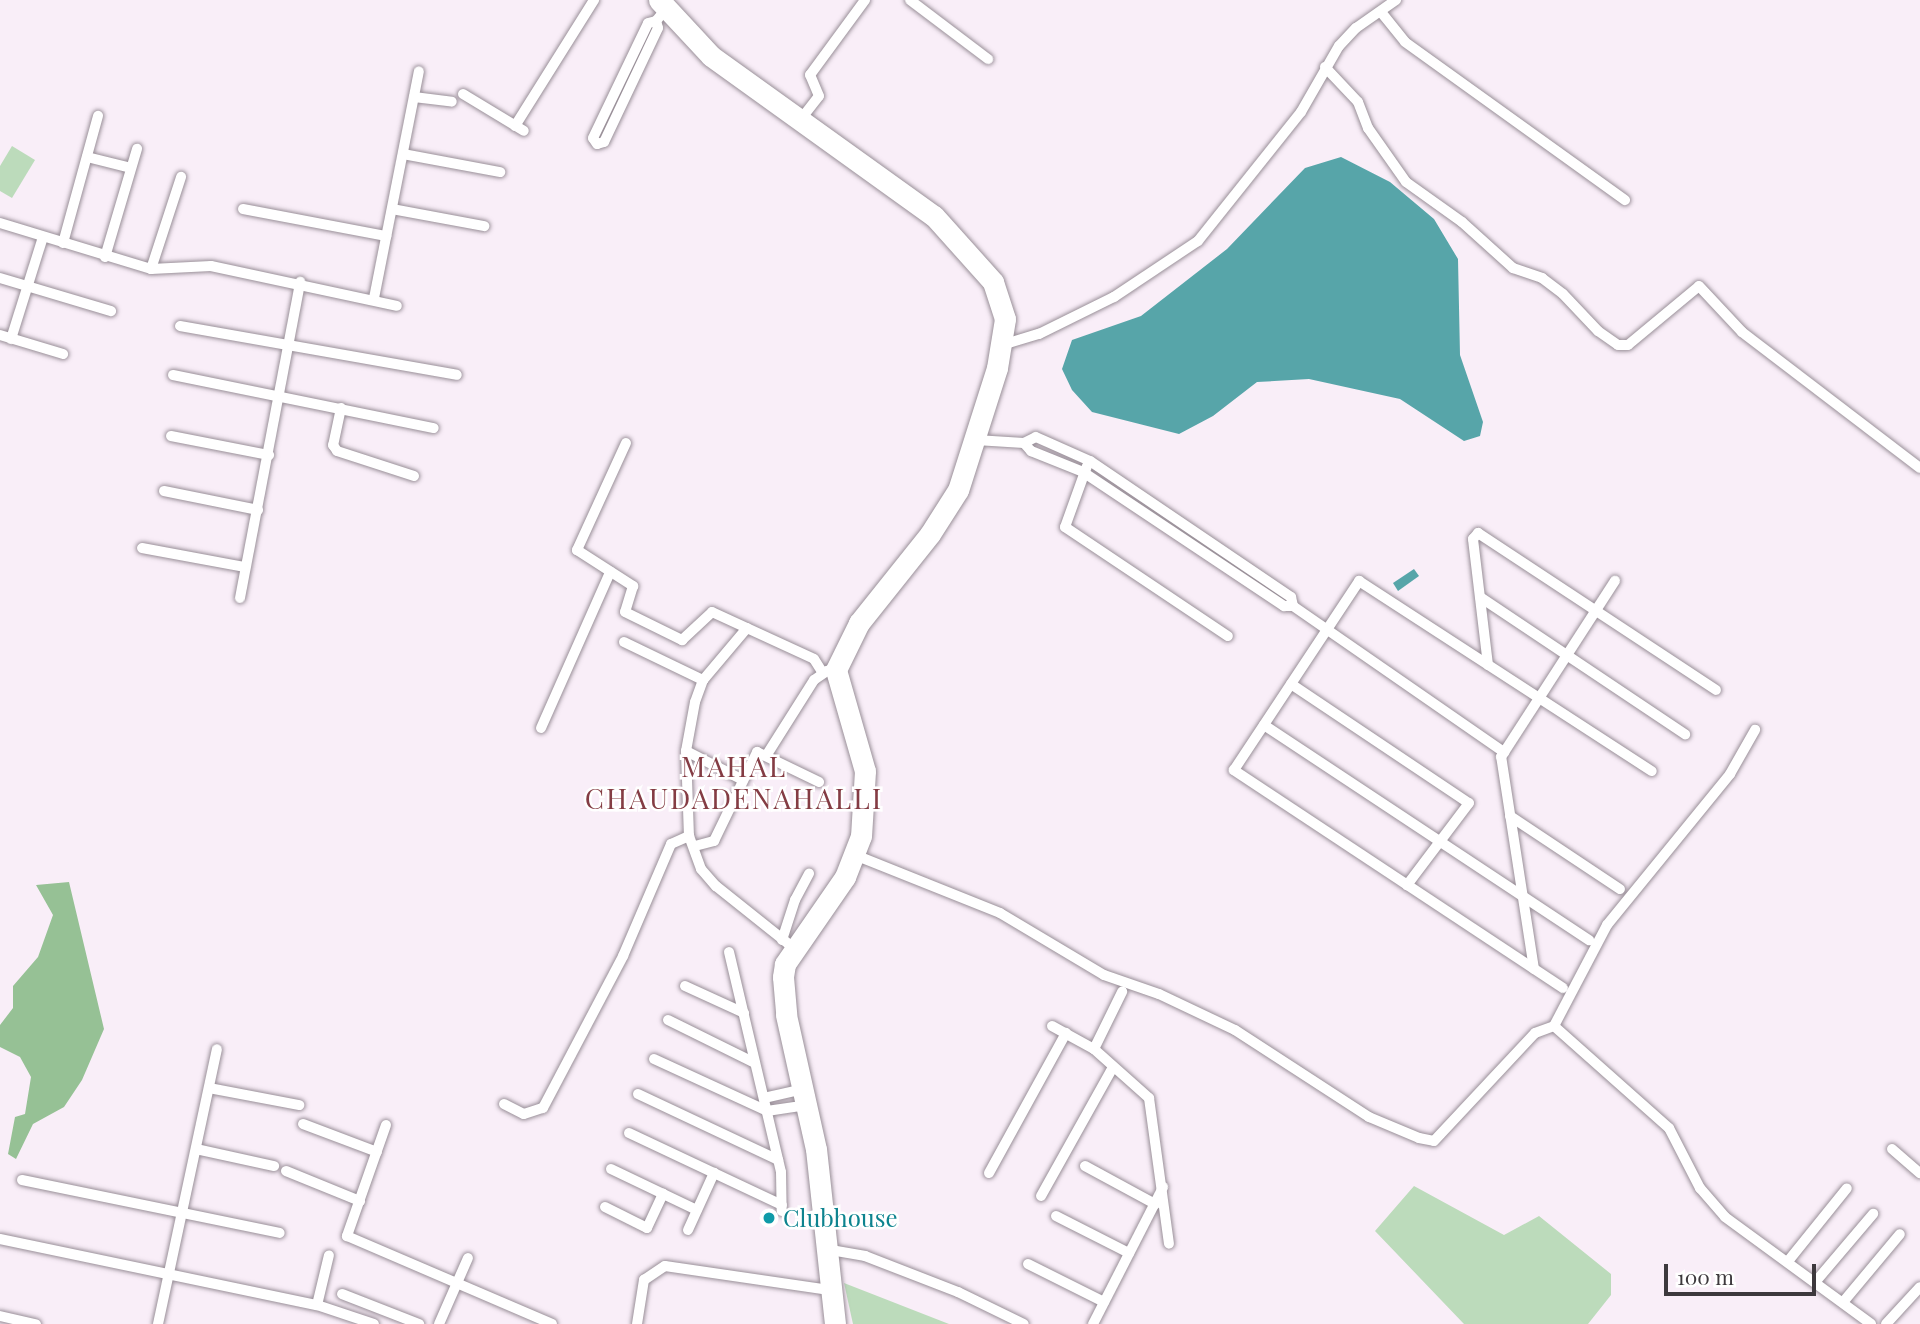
<!DOCTYPE html>
<style>
body{margin:0}
#map{position:relative;width:1920px;height:1324px;overflow:hidden;background:#f9eef8;font-family:"Playfair Display",serif}
div>[style]{position:absolute}
.green>*{inset:0;background:#bcdbbb}
.forest>*{inset:0;background:#96c195}
.water>*{inset:0;background:#57a5a9}
.roads{filter:drop-shadow(0 0 2px #998f98) drop-shadow(0 0 2px #998f98)}
.street>*{height:10px;margin:-5px;padding:0 5px;transform-origin:5px;border-radius:5px;background:#fff}
.highway>*{height:21px;margin:-10.5px;padding:0 10.5px;transform-origin:10.5px;border-radius:10.5px;background:#fff}
.dots>*{width:19px;height:19px;translate:-50% -50%;box-sizing:border-box;border:4px solid #fff;border-radius:50%}
span{translate:-50% -50%;white-space:nowrap;text-align:center;line-height:1.15;-webkit-text-stroke:5px #fff;paint-order:stroke}
.culture-label{font-size:24px;color:#0d838f}
.left{translate:0 -50%;text-align:left}
.quarter-label{font-size:28px;color:#843c44;letter-spacing:2px}
.scale{position:absolute;left:1664px;top:1264px;width:152px;height:32px;box-sizing:border-box;border:4px solid #3d393d;border-top:0;padding-left:9px;font-size:21px;line-height:24px;white-space:nowrap;color:#3d393d;-webkit-text-stroke:5px #fff;paint-order:stroke}
</style>
<div id="map">
<div class="green">
<div style="clip-path:polygon(12px 146px,35px 160px,12px 198px,0 191px,0 166px)"></div>
<div style="clip-path:polygon(1414px 1186px,1504px 1235px,1539px 1216px,1611px 1274px,1611px 1295px,1588px 1324px,1464px 1324px,1375px 1231px)"></div>
<div style="clip-path:polygon(844px 1283px,949px 1324px,853px 1324px)"></div>
</div>
<div class="forest">
<div style="clip-path:polygon(69px 882px,104px 1029px,82px 1080px,64px 1107px,33px 1124px,16px 1159px,8px 1154px,15px 1117px,25px 1114px,31px 1077px,20px 1057px,0 1047px,0 1025px,13px 1008px,13px 986px,38px 957px,53px 915px,36px 885px)"></div>
</div>
<div class="water">
<div style="clip-path:polygon(1341px 157px,1390px 182px,1434px 219px,1458px 259px,1460px 355px,1483px 422px,1480px 436px,1464px 441px,1400px 399px,1309px 379px,1257px 382px,1213px 416px,1179px 434px,1092px 412px,1072px 390px,1062px 369px,1072px 340px,1141px 316px,1227px 249px,1305px 168px)"></div>
<div style="clip-path:polygon(1414px 569px,1419px 576px,1398px 591px,1393px 583px)"></div>
</div>
<div class="roads">
<div class="street">
<div style="left:910px;top:0;width:98px;rotate:37.1deg"></div>
<div style="left:1381px;top:12px;width:38px;rotate:51deg"></div>
<div style="left:1405px;top:42px;width:271px;rotate:35.7deg"></div>
<div style="left:656px;top:21px;width:7px;rotate:74deg"></div>
<div style="left:658px;top:28px;width:126px;rotate:115.3deg"></div>
<div style="left:604px;top:142px;width:7px;rotate:164deg"></div>
<div style="left:597px;top:144px;width:7px;rotate:-124deg"></div>
<div style="left:593px;top:138px;width:127px;rotate:-64.4deg"></div>
<div style="left:648px;top:23px;width:8px;rotate:-14deg"></div>
<div style="left:656px;top:21px;width:16px;rotate:-50deg"></div>
<div style="left:1325px;top:67px;width:48px;rotate:46.7deg"></div>
<div style="left:1358px;top:102px;width:28px;rotate:69deg"></div>
<div style="left:1368px;top:128px;width:66px;rotate:54.9deg"></div>
<div style="left:1406px;top:182px;width:69px;rotate:35.5deg"></div>
<div style="left:1462px;top:222px;width:69px;rotate:42deg"></div>
<div style="left:1513px;top:268px;width:31px;rotate:19deg"></div>
<div style="left:1542px;top:278px;width:26px;rotate:37deg"></div>
<div style="left:1563px;top:294px;width:51px;rotate:46.6deg"></div>
<div style="left:1598px;top:331px;width:24px;rotate:35deg"></div>
<div style="left:1618px;top:345px;width:10px"></div>
<div style="left:1628px;top:345px;width:92px;rotate:-39.7deg"></div>
<div style="left:1699px;top:286px;width:63px;rotate:46.9deg"></div>
<div style="left:1742px;top:332px;width:224px;rotate:37.4deg"></div>
<div style="left:463px;top:94px;width:71px;rotate:31.2deg"></div>
<div style="left:414px;top:97px;width:38px;rotate:7deg"></div>
<div style="left:801px;top:119px;width:29px;rotate:-52deg"></div>
<div style="left:819px;top:96px;width:23px;rotate:-113deg"></div>
<div style="left:810px;top:75px;width:93px;rotate:-53.7deg"></div>
<div style="left:515px;top:126px;width:149px;rotate:-57.9deg"></div>
<div style="left:403px;top:154px;width:99px;rotate:10.5deg"></div>
<div style="left:87px;top:157px;width:45px;rotate:14deg"></div>
<div style="left:243px;top:209px;width:146px;rotate:10.7deg"></div>
<div style="left:392px;top:209px;width:94px;rotate:10.5deg"></div>
<div style="left:0;top:223px;width:158px;rotate:16.9deg"></div>
<div style="left:151px;top:269px;width:60px;rotate:-2.9deg"></div>
<div style="left:211px;top:266px;width:190px;rotate:12.1deg"></div>
<div style="left:63px;top:243px;width:132px;rotate:-74.6deg"></div>
<div style="left:105px;top:257px;width:113px;rotate:-73.5deg"></div>
<div style="left:151px;top:269px;width:97px;rotate:-71.9deg"></div>
<div style="left:0;top:278px;width:116px;rotate:16.6deg"></div>
<div style="left:374px;top:298px;width:231px;rotate:-78.8deg"></div>
<div style="left:180px;top:326px;width:281px;rotate:10deg"></div>
<div style="left:0;top:335px;width:66px;rotate:16.8deg"></div>
<div style="left:11px;top:339px;width:107px;rotate:-72.6deg"></div>
<div style="left:1002px;top:345px;width:39px;rotate:-17deg"></div>
<div style="left:1039px;top:334px;width:84px;rotate:-26.3deg"></div>
<div style="left:1114px;top:297px;width:101px;rotate:-33.7deg"></div>
<div style="left:1198px;top:241px;width:165px;rotate:-51.4deg"></div>
<div style="left:1301px;top:112px;width:76px;rotate:-60.1deg"></div>
<div style="left:1339px;top:46px;width:25px;rotate:-47deg"></div>
<div style="left:1356px;top:28px;width:49px;rotate:-35deg"></div>
<div style="left:173px;top:375px;width:266px;rotate:11.5deg"></div>
<div style="left:341px;top:408px;width:38px;rotate:102deg"></div>
<div style="left:333px;top:445px;width:7px;rotate:56deg"></div>
<div style="left:337px;top:451px;width:81px;rotate:18deg"></div>
<div style="left:171px;top:436px;width:100px;rotate:11deg"></div>
<div style="left:976px;top:440px;width:48px;rotate:3.6deg"></div>
<div style="left:1024px;top:443px;width:11px;rotate:49deg"></div>
<div style="left:1031px;top:451px;width:56px;rotate:22deg"></div>
<div style="left:1083px;top:472px;width:242px;rotate:33.7deg"></div>
<div style="left:1284px;top:606px;width:9px"></div>
<div style="left:1293px;top:606px;width:257px;rotate:34.7deg"></div>
<div style="left:626px;top:443px;width:118px;rotate:114.6deg"></div>
<div style="left:577px;top:550px;width:67px;rotate:32.7deg"></div>
<div style="left:633px;top:586px;width:27px;rotate:107deg"></div>
<div style="left:625px;top:612px;width:64px;rotate:26.2deg"></div>
<div style="left:682px;top:640px;width:41px;rotate:-43deg"></div>
<div style="left:712px;top:612px;width:112px;rotate:24.7deg"></div>
<div style="left:814px;top:659px;width:15px;rotate:58deg"></div>
<div style="left:1024px;top:443px;width:13px;rotate:-27deg"></div>
<div style="left:1036px;top:437px;width:59px;rotate:24deg"></div>
<div style="left:1090px;top:461px;width:243px;rotate:34.1deg"></div>
<div style="left:1291px;top:597px;width:9px;rotate:77deg"></div>
<div style="left:1087px;top:466px;width:65px;rotate:109.8deg"></div>
<div style="left:1065px;top:527px;width:196px;rotate:33.8deg"></div>
<div style="left:164px;top:491px;width:96px;rotate:11.4deg"></div>
<div style="left:142px;top:548px;width:105px;rotate:10.5deg"></div>
<div style="left:1480px;top:597px;width:247px;rotate:33.8deg"></div>
<div style="left:240px;top:598px;width:322px;rotate:-79.2deg"></div>
<div style="left:747px;top:628px;width:68px;rotate:130.2deg"></div>
<div style="left:703px;top:680px;width:23px;rotate:110deg"></div>
<div style="left:695px;top:702px;width:50px;rotate:100.4deg"></div>
<div style="left:686px;top:751px;width:85px;rotate:88deg"></div>
<div style="left:689px;top:836px;width:35px;rotate:70deg"></div>
<div style="left:701px;top:869px;width:23px;rotate:49deg"></div>
<div style="left:716px;top:886px;width:101px;rotate:38.6deg"></div>
<div style="left:624px;top:642px;width:88px;rotate:25.7deg"></div>
<div style="left:1488px;top:665px;width:127px;rotate:-96.8deg"></div>
<div style="left:1473px;top:539px;width:8px;rotate:-50deg"></div>
<div style="left:1478px;top:533px;width:285px;rotate:33.4deg"></div>
<div style="left:1291px;top:684px;width:214px;rotate:33.8deg"></div>
<div style="left:1469px;top:803px;width:103px;rotate:127.1deg"></div>
<div style="left:1264px;top:725px;width:390px;rotate:33.5deg"></div>
<div style="left:541px;top:728px;width:171px;rotate:-66.1deg"></div>
<div style="left:686px;top:751px;width:64px;rotate:27deg"></div>
<div style="left:766px;top:756px;width:90px;rotate:-57.7deg"></div>
<div style="left:814px;top:680px;width:16px;rotate:-35deg"></div>
<div style="left:1510px;top:816px;width:132px;rotate:33.6deg"></div>
<div style="left:695px;top:846px;width:20px;rotate:-15deg"></div>
<div style="left:714px;top:841px;width:99px;rotate:-64.2deg"></div>
<div style="left:757px;top:752px;width:69px;rotate:25.8deg"></div>
<div style="left:855px;top:855px;width:156px;rotate:21.8deg"></div>
<div style="left:1000px;top:913px;width:121px;rotate:30.8deg"></div>
<div style="left:1104px;top:975px;width:58px;rotate:19.1deg"></div>
<div style="left:1159px;top:994px;width:84px;rotate:25.3deg"></div>
<div style="left:1235px;top:1030px;width:160px;rotate:33deg"></div>
<div style="left:1369px;top:1117px;width:54px;rotate:22.8deg"></div>
<div style="left:1419px;top:1138px;width:15px;rotate:11deg"></div>
<div style="left:1434px;top:1141px;width:148px;rotate:-46.9deg"></div>
<div style="left:1535px;top:1033px;width:20px;rotate:-20deg"></div>
<div style="left:1554px;top:1026px;width:154px;rotate:41.6deg"></div>
<div style="left:1669px;top:1128px;width:68px;rotate:62.7deg"></div>
<div style="left:1700px;top:1188px;width:38px;rotate:49deg"></div>
<div style="left:1725px;top:1217px;width:181px;rotate:36.2deg"></div>
<div style="left:782px;top:940px;width:42px;rotate:-72deg"></div>
<div style="left:795px;top:900px;width:30px;rotate:-62deg"></div>
<div style="left:729px;top:952px;width:226px;rotate:76.7deg"></div>
<div style="left:781px;top:1172px;width:39px;rotate:89deg"></div>
<div style="left:1534px;top:969px;width:215px;rotate:-98.8deg"></div>
<div style="left:1501px;top:757px;width:210px;rotate:-57.1deg"></div>
<div style="left:685px;top:986px;width:65px;rotate:24.6deg"></div>
<div style="left:1563px;top:988px;width:395px;rotate:-146.5deg"></div>
<div style="left:1234px;top:770px;width:227px;rotate:-56.5deg"></div>
<div style="left:1359px;top:581px;width:349px;rotate:33deg"></div>
<div style="left:668px;top:1020px;width:97px;rotate:26.3deg"></div>
<div style="left:1052px;top:1026px;width:48px;rotate:28.7deg"></div>
<div style="left:1094px;top:1049px;width:74px;rotate:41.7deg"></div>
<div style="left:1149px;top:1098px;width:147px;rotate:82.2deg"></div>
<div style="left:1554px;top:1026px;width:114px;rotate:-62.3deg"></div>
<div style="left:1607px;top:925px;width:195px;rotate:-50.8deg"></div>
<div style="left:1730px;top:774px;width:51px;rotate:-60.4deg"></div>
<div style="left:1094px;top:1049px;width:64px;rotate:-63.8deg"></div>
<div style="left:654px;top:1059px;width:124px;rotate:24.7deg"></div>
<div style="left:767px;top:1111px;width:40px;rotate:-8.5deg"></div>
<div style="left:209px;top:1088px;width:92px;rotate:10.7deg"></div>
<div style="left:638px;top:1094px;width:155px;rotate:25.2deg"></div>
<div style="left:764px;top:1098px;width:41px;rotate:-12.7deg"></div>
<div style="left:504px;top:1104px;width:22px;rotate:27deg"></div>
<div style="left:524px;top:1114px;width:20px;rotate:-18deg"></div>
<div style="left:543px;top:1108px;width:172px;rotate:-62.2deg"></div>
<div style="left:623px;top:956px;width:122px;rotate:-66.8deg"></div>
<div style="left:671px;top:844px;width:20px;rotate:-24deg"></div>
<div style="left:303px;top:1124px;width:79px;rotate:20.7deg"></div>
<div style="left:386px;top:1125px;width:118px;rotate:109.4deg"></div>
<div style="left:347px;top:1236px;width:223px;rotate:23.2deg"></div>
<div style="left:629px;top:1133px;width:169px;rotate:25.2deg"></div>
<div style="left:196px;top:1149px;width:80px;rotate:12.3deg"></div>
<div style="left:1892px;top:1149px;width:37px;rotate:41deg"></div>
<div style="left:1085px;top:1166px;width:80px;rotate:28.5deg"></div>
<div style="left:611px;top:1169px;width:95px;rotate:25.5deg"></div>
<div style="left:286px;top:1171px;width:80px;rotate:22.1deg"></div>
<div style="left:989px;top:1173px;width:160px;rotate:-61.2deg"></div>
<div style="left:22px;top:1180px;width:263px;rotate:11.6deg"></div>
<div style="left:1041px;top:1196px;width:148px;rotate:-60.8deg"></div>
<div style="left:605px;top:1207px;width:47px;rotate:26.6deg"></div>
<div style="left:647px;top:1228px;width:38px;rotate:-65deg"></div>
<div style="left:1056px;top:1216px;width:82px;rotate:26.9deg"></div>
<div style="left:688px;top:1230px;width:63px;rotate:-65.5deg"></div>
<div style="left:0;top:1239px;width:324px;rotate:11.8deg"></div>
<div style="left:317px;top:1305px;width:60px;rotate:18.4deg"></div>
<div style="left:825px;top:1249px;width:41px;rotate:9.9deg"></div>
<div style="left:865px;top:1256px;width:100px;rotate:21.2deg"></div>
<div style="left:958px;top:1292px;width:73px;rotate:25.9deg"></div>
<div style="left:1789px;top:1260px;width:92px;rotate:-51.1deg"></div>
<div style="left:1028px;top:1264px;width:85px;rotate:26.6deg"></div>
<div style="left:1817px;top:1280px;width:87px;rotate:-49.7deg"></div>
<div style="left:342px;top:1294px;width:83px;rotate:21.3deg"></div>
<div style="left:1844px;top:1301px;width:87px;rotate:-50.1deg"></div>
<div style="left:317px;top:1305px;width:51px;rotate:-76.5deg"></div>
<div style="left:0;top:1316px;width:37px;rotate:13deg"></div>
<div style="left:158px;top:1324px;width:281px;rotate:-77.9deg"></div>
<div style="left:439px;top:1324px;width:72px;rotate:-66.3deg"></div>
<div style="left:637px;top:1324px;width:45px;rotate:-81deg"></div>
<div style="left:644px;top:1280px;width:25px;rotate:-34deg"></div>
<div style="left:665px;top:1266px;width:166px;rotate:8.3deg"></div>
<div style="left:1093px;top:1324px;width:154px;rotate:-62.9deg"></div>
<div style="left:1886px;top:1324px;width:50px;rotate:-47.4deg"></div>
</div>
<div class="highway">
<div style="left:659px;top:0;width:76px;rotate:47.1deg"></div>
<div style="left:711px;top:56px;width:274px;rotate:35.7deg"></div>
<div style="left:934px;top:216px;width:89px;rotate:48.2deg"></div>
<div style="left:993px;top:282px;width:39px;rotate:72deg"></div>
<div style="left:1005px;top:319px;width:50px;rotate:99.3deg"></div>
<div style="left:997px;top:368px;width:128px;rotate:107.7deg"></div>
<div style="left:958px;top:490px;width:52px;rotate:122.5deg"></div>
<div style="left:930px;top:534px;width:114px;rotate:128.6deg"></div>
<div style="left:859px;top:623px;width:52px;rotate:116.1deg"></div>
<div style="left:836px;top:670px;width:105px;rotate:74deg"></div>
<div style="left:865px;top:771px;width:65px;rotate:93.5deg"></div>
<div style="left:861px;top:836px;width:44px;rotate:111.3deg"></div>
<div style="left:845px;top:877px;width:106px;rotate:124.6deg"></div>
<div style="left:785px;top:964px;width:13px;rotate:99deg"></div>
<div style="left:783px;top:977px;width:38px;rotate:85deg"></div>
<div style="left:786px;top:1015px;width:137px;rotate:77.4deg"></div>
<div style="left:816px;top:1149px;width:176px;rotate:83.8deg"></div>
</div>
</div>
<div class="dots">
<div style="left:769px;top:1218px;background:#0f9aa8"></div>
</div>
<div class="culture-label">
<span class="left" style="left:783px;top:1218px">Clubhouse</span>
</div>
<div class="quarter-label">
<span style="left:734px;top:782px">MAHAL<br>CHAUDADENAHALLI</span>
</div>
<div class="scale">100 m</div>
</div>
